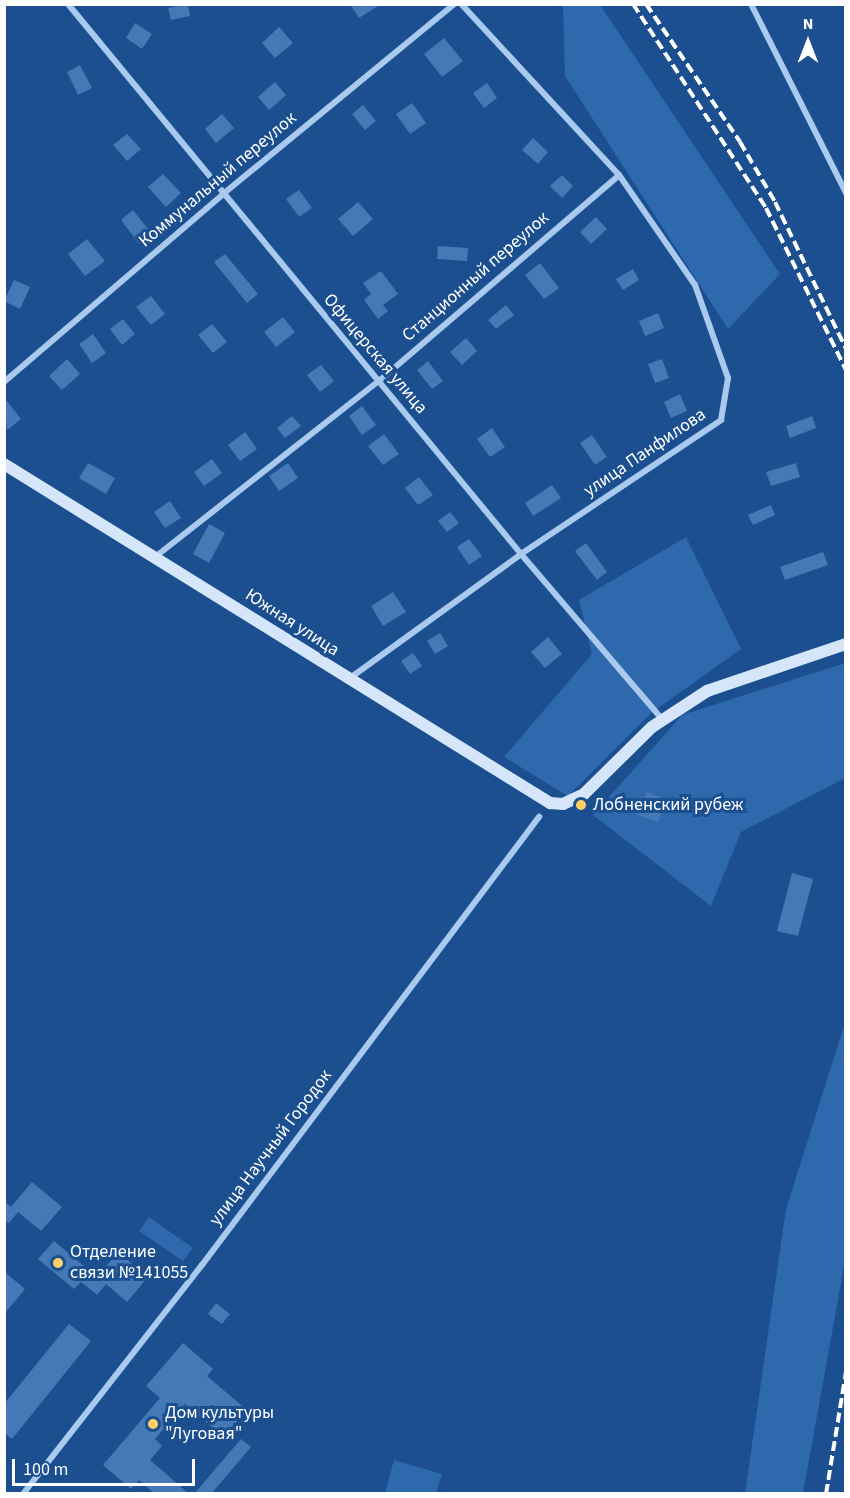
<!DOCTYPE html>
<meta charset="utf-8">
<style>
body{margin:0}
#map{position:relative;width:850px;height:1498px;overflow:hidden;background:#1b4f8f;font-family:"Source Sans 3",sans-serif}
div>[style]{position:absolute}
.green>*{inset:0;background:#2e69ad}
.building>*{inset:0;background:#4478b7}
.street>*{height:6px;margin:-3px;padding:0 3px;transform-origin:3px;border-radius:3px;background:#a9c9ee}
.secondary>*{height:12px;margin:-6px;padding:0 6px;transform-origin:6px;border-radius:6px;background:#d6e6fa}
.rail>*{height:4px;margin-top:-2px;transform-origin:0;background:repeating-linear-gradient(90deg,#fff 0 10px,transparent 0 14.5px)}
.dots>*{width:16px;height:16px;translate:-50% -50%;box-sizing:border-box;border:3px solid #1b4f8f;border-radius:50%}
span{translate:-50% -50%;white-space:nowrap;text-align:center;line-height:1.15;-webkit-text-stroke:6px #1b4f8f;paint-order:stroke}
.street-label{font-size:18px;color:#fff}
.poi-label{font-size:18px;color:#fff}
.left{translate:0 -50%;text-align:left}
.frame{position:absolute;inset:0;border:6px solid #fff;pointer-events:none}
.north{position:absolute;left:778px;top:12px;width:60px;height:60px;-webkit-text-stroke:4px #1b4f8f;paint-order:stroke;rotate:0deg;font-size:16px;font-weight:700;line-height:24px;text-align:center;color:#fff}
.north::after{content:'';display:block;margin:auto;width:21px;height:27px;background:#fff;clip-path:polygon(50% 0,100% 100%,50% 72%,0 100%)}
.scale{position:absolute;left:12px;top:1459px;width:183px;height:27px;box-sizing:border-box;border:3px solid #fff;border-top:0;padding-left:8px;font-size:18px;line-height:21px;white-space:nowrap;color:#fff;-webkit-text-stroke:4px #1b4f8f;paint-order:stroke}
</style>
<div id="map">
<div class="green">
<div style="clip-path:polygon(563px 5px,600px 5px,780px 274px,728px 329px,565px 76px)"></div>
<div style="clip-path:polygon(686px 537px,741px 649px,651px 713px,568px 796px,504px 757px,592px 654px,579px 600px)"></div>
<div style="clip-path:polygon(845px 663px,845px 778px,741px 832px,711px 906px,593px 815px,682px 715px)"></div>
<div style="clip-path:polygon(845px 1023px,845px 1261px,803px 1493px,745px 1493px,786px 1209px)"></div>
<div style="clip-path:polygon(149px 1217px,193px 1248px,183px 1261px,139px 1231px)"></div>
<div style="clip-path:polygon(394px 1460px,442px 1474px,436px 1493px,385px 1493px)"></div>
</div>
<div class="building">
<div style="clip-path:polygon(188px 4px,190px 16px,171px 20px,168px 8px)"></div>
<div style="clip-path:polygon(350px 4px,376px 4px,378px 6px,359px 18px)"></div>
<div style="clip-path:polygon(135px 23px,152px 34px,142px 49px,126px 38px)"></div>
<div style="clip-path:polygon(279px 27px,293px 43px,275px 58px,262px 43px)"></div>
<div style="clip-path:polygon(444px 38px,463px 61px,442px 77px,424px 54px)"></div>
<div style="clip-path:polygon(80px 65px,92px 88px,78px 95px,67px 72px)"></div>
<div style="clip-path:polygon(275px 82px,286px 95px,269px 110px,258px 97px)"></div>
<div style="clip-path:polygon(487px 83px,497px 98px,484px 108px,473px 93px)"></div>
<div style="clip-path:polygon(412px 103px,426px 123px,410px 134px,396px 114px)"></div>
<div style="clip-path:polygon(363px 105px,376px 121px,365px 130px,352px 114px)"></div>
<div style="clip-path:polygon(222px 114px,234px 128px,216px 143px,205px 129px)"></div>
<div style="clip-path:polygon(127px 134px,141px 149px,127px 161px,113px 145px)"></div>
<div style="clip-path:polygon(533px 138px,548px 152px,538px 164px,522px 150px)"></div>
<div style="clip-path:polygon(163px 174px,181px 193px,166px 207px,148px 187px)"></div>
<div style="clip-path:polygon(562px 175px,573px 186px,562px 198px,550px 186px)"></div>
<div style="clip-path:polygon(299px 190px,312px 208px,299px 217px,286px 199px)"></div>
<div style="clip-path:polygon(358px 202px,373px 219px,353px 236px,338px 219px)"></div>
<div style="clip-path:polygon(133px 210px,152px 234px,139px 244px,121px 220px)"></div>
<div style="clip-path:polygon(596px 217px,607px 229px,591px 244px,580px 232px)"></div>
<div style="clip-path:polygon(87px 239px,105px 261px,85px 276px,68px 254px)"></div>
<div style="clip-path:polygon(438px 246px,468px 248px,467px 261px,437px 259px)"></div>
<div style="clip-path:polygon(225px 254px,258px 294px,247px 303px,214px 262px)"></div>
<div style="clip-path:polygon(540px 263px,559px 288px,544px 299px,525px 275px)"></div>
<div style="clip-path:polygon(633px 269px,639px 280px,623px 290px,616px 279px)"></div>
<div style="clip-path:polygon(381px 271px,398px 294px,383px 305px,388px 311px,378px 319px,364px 300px,371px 294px,363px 283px)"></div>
<div style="clip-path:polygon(14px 280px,30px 287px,20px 309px,4px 301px)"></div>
<div style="clip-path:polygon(151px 296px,165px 314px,151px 325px,136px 307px)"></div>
<div style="clip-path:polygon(506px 305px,514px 315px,496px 329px,488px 320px)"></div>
<div style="clip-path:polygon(658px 313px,664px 328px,645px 336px,639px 321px)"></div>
<div style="clip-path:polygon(283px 317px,295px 332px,276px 347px,264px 332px)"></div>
<div style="clip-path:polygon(123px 319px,135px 334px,122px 345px,110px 329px)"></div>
<div style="clip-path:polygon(212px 324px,227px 342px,213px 353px,198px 335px)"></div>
<div style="clip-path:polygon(93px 334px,106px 353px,92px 363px,79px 344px)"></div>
<div style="clip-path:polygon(466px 338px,477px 351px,462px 365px,450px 352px)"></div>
<div style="clip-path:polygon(67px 359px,80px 374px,62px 390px,49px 376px)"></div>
<div style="clip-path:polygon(662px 359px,669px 378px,655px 383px,648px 364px)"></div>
<div style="clip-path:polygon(428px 361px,443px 381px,432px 389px,417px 370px)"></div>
<div style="clip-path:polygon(321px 365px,334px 381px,320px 392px,307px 375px)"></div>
<div style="clip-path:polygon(680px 394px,687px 411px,671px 418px,664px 402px)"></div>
<div style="clip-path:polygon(7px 401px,21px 419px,7px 430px,4px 403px)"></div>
<div style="clip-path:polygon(362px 406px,376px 425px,362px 435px,349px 416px)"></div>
<div style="clip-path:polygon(292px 416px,301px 426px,285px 438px,277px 428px)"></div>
<div style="clip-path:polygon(812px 416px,816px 428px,790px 438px,786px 426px)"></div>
<div style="clip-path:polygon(492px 428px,505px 447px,490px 457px,477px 439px)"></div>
<div style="clip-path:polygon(245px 432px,257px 449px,240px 461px,228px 445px)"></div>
<div style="clip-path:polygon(384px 434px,399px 454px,383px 465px,368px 446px)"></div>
<div style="clip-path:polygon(592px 435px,607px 457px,595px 465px,580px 443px)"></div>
<div style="clip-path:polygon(212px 459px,222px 473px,204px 486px,194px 472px)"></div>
<div style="clip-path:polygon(88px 463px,115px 478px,106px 494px,79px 478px)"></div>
<div style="clip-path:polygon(288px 463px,298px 478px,279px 491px,269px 476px)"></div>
<div style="clip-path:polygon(796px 463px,800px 477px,771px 486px,766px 472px)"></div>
<div style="clip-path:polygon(419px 477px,433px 495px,418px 505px,405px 488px)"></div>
<div style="clip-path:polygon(552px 485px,561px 498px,533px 516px,525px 503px)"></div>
<div style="clip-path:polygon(170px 501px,181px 518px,165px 528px,154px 512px)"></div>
<div style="clip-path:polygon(771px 505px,775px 515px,753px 525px,748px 515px)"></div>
<div style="clip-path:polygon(450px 512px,459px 523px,447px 532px,438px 521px)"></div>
<div style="clip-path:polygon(209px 524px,225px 533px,209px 563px,193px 554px)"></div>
<div style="clip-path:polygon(469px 539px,482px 556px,469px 565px,457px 547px)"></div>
<div style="clip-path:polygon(586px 543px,607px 572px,597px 580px,575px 551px)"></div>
<div style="clip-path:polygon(823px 552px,828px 565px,785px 580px,780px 567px)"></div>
<div style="clip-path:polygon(393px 592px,406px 612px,383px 626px,371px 606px)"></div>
<div style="clip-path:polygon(440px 633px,448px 646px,435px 654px,427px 641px)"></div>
<div style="clip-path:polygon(548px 637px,562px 654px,545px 668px,531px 652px)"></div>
<div style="clip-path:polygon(413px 653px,422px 666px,410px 674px,401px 661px)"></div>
<div style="clip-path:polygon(647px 792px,666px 800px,658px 822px,638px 815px)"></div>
<div style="clip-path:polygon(792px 873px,813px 879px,798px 936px,777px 931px)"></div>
<div style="clip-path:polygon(32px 1182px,62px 1207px,41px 1231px,18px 1212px,9px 1223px,4px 1220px,4px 1201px,11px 1207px)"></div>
<div style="clip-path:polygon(54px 1241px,97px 1277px,118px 1252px,148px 1277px,127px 1302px,106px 1284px,97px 1295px,81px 1282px,74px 1289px,38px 1259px)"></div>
<div style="clip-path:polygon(6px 1273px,25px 1289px,4px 1314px,4px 1275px)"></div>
<div style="clip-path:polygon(216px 1303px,230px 1314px,222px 1324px,208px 1314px)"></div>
<div style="clip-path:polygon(69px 1324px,91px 1341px,12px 1439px,4px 1433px,4px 1404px)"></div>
<div style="clip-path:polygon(183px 1343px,213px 1369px,207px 1376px,247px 1410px,223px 1437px,185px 1404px,155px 1439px,162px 1446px,150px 1460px,189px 1494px,155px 1494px,139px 1480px,131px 1489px,103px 1465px,160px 1398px,146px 1386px)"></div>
<div style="clip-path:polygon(241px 1439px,251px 1447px,211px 1494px,194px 1494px)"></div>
</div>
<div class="street">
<div style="left:68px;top:4px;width:713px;rotate:50.52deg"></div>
<div style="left:521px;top:554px;width:218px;rotate:49.5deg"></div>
<div style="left:751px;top:4px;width:212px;rotate:63.3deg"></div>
<div style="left:4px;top:382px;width:289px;rotate:-40.6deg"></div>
<div style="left:223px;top:194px;width:299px;rotate:-39.4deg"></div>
<div style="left:155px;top:557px;width:285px;rotate:-38.2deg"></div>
<div style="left:379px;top:381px;width:316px;rotate:-40.6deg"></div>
<div style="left:350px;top:678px;width:211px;rotate:-35.9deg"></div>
<div style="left:521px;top:554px;width:241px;rotate:-33.8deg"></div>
<div style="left:721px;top:420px;width:43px;rotate:-80.5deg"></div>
<div style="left:728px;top:378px;width:99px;rotate:-109.5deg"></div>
<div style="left:695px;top:285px;width:134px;rotate:-124.6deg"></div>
<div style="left:619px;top:175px;width:233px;rotate:-132.7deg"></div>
<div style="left:23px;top:1494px;width:291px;rotate:-52deg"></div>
<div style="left:202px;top:1265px;width:561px;rotate:-53.05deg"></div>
</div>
<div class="secondary">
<div style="left:4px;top:464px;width:643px;rotate:31.84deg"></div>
<div style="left:550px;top:803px;width:13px;rotate:4deg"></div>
<div style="left:563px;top:804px;width:23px;rotate:-25deg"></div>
<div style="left:584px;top:794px;width:95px;rotate:-44.6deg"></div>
<div style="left:652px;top:727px;width:66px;rotate:-33.2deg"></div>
<div style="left:707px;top:691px;width:147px;rotate:-18.7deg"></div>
</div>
<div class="rail">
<div style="left:633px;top:4px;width:244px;rotate:56.9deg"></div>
<div style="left:766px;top:208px;width:181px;rotate:63.7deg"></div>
<div style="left:646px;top:4px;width:167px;rotate:55.7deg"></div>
<div style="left:740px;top:142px;width:69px;rotate:59.7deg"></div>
<div style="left:775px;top:202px;width:163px;rotate:64.2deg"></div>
<div style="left:826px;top:1494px;width:124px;rotate:-80.7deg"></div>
</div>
<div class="dots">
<div style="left:581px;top:805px;background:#ffd166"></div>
<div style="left:58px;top:1263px;background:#ffd166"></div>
<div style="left:153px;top:1424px;background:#ffd166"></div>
</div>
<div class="street-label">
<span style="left:218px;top:180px;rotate:-40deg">Коммунальный переулок</span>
<span style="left:476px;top:277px;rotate:-41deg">Станционный переулок</span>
<span style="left:375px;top:354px;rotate:50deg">Офицерская улица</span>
<span style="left:645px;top:453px;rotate:-34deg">улица Панфилова</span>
<span style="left:292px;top:623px;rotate:33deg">Южная улица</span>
<span style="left:271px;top:1148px;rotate:-53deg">улица Научный Городок</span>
</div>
<div class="poi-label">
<span class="left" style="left:593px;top:805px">Лобненский рубеж</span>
<span class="left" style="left:70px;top:1263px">Отделение<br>связи №141055</span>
<span class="left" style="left:165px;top:1424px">Дом культуры<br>"Луговая"</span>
</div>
<div class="frame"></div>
<div class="north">N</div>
<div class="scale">100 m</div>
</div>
